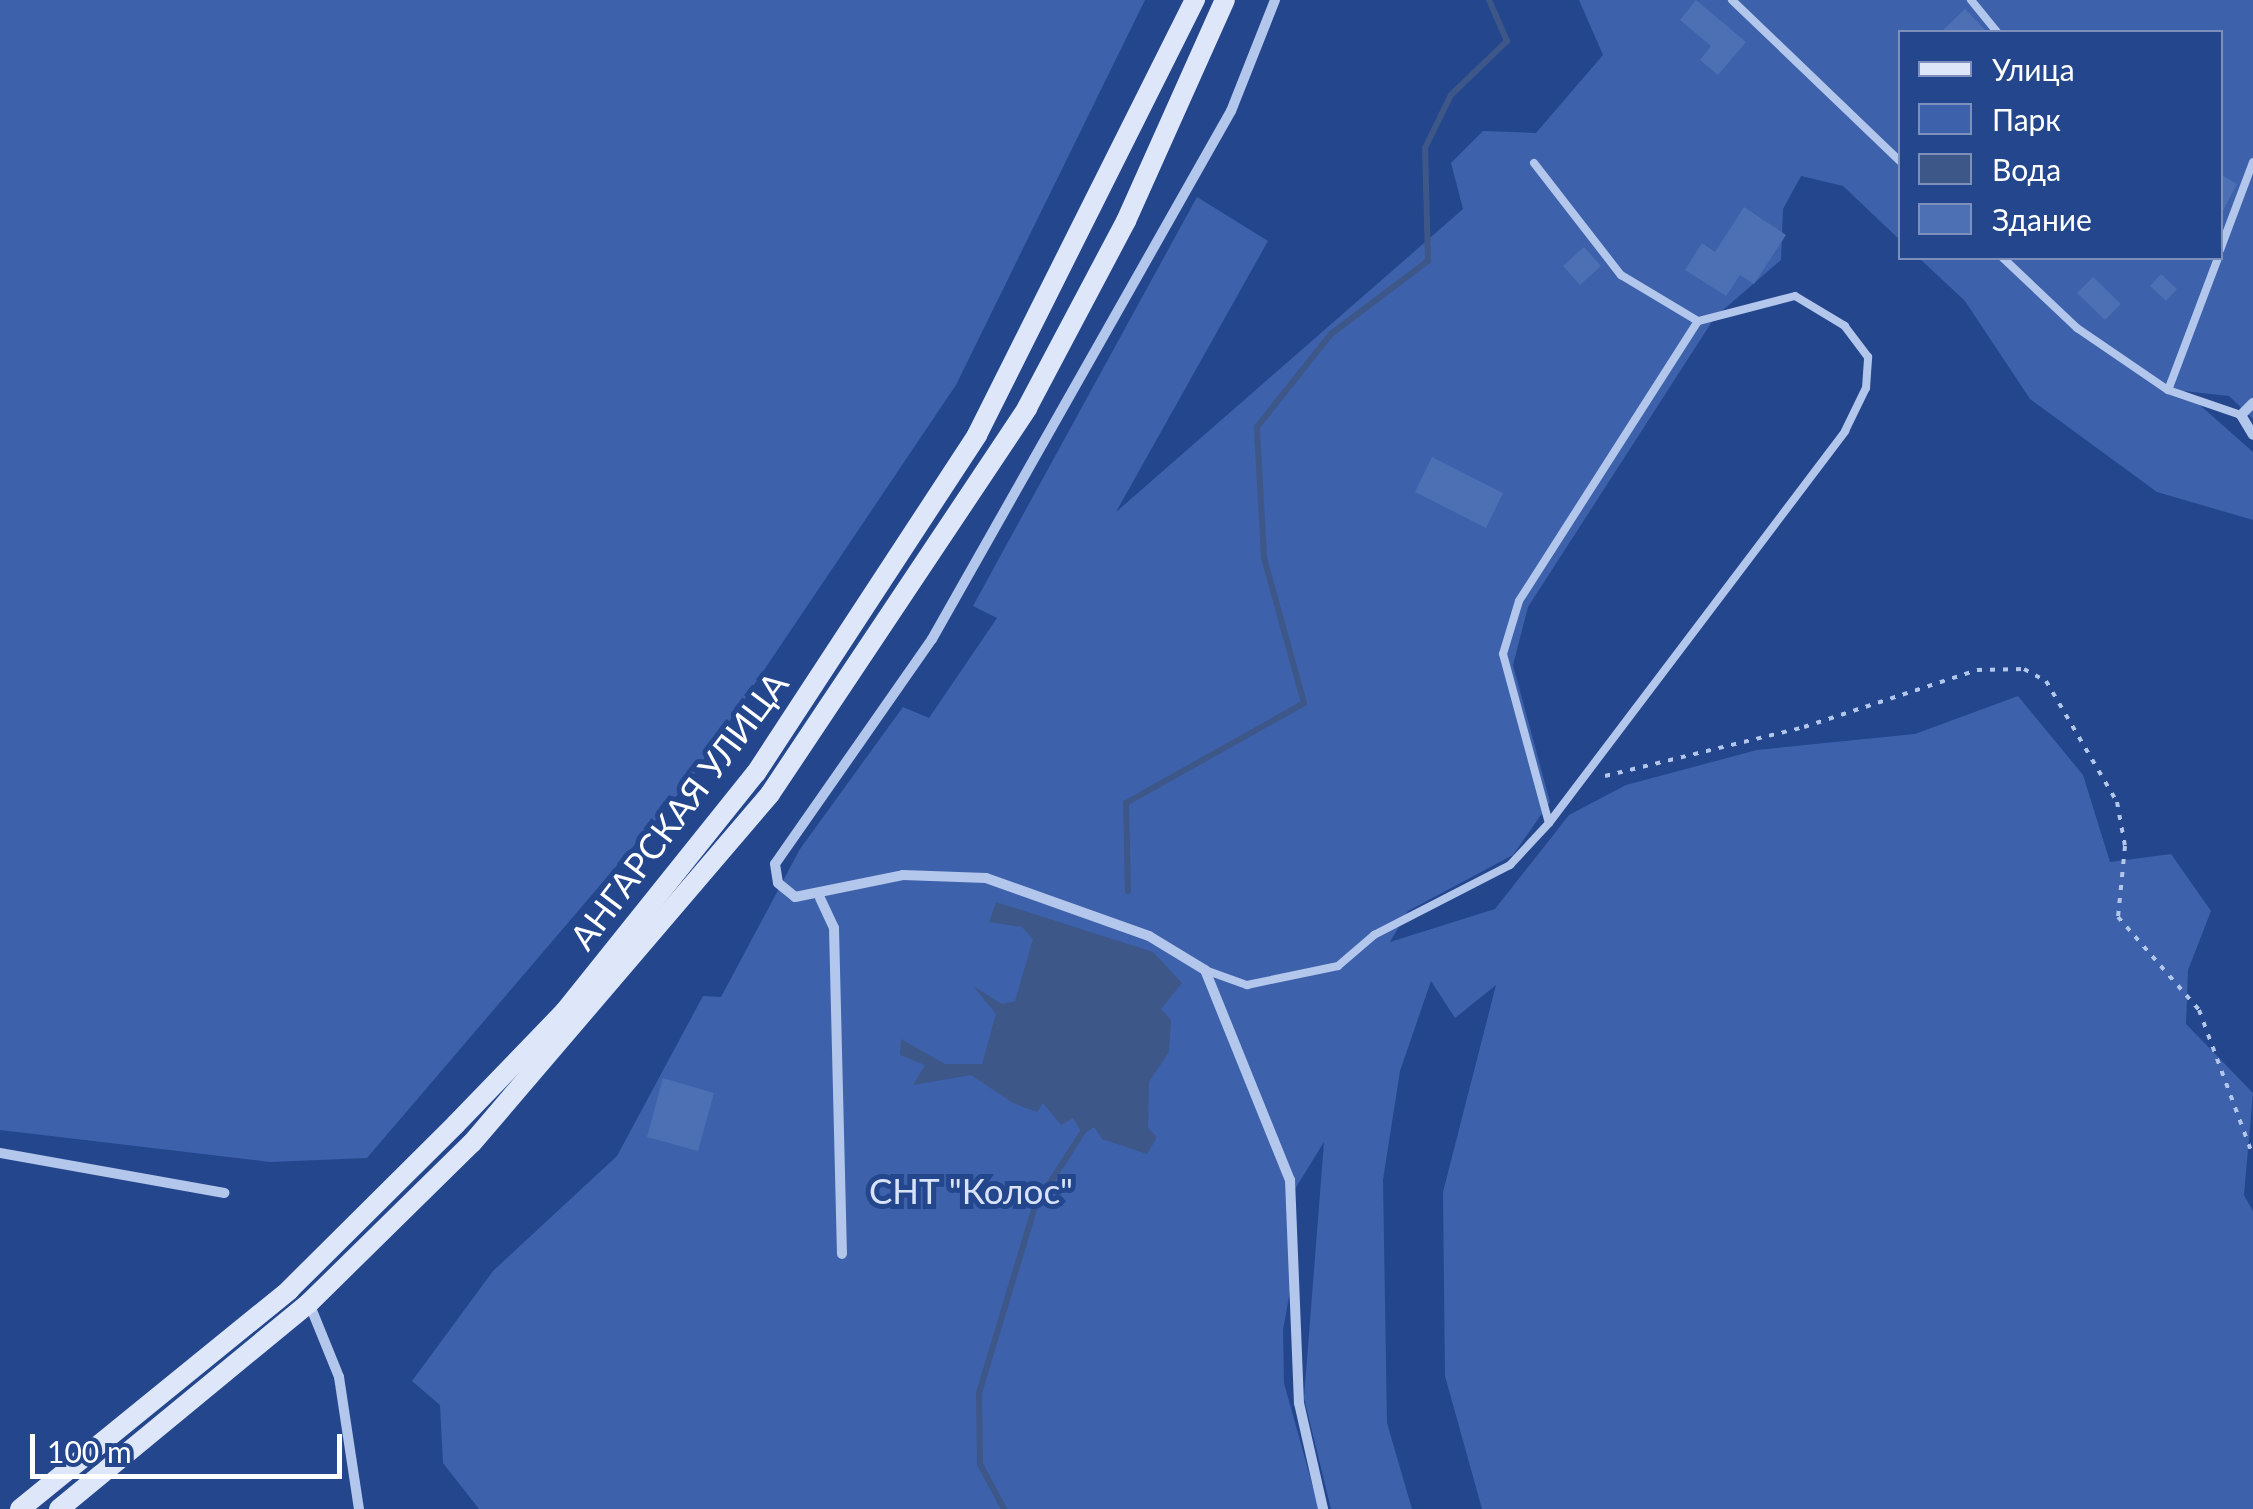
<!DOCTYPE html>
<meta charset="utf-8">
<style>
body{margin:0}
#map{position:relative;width:2253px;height:1509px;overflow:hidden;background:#24468d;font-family:Lato,sans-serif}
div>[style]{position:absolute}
.green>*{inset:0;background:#3d61ab}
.water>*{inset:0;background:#3e5789}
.stream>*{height:6px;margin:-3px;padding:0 3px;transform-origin:3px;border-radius:3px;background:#3e5789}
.building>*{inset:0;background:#4d6fb3}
.path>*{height:4px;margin-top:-2px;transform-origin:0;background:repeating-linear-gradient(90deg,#b3c6eb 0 5px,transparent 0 13px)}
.service>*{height:8px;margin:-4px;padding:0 4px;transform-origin:4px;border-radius:4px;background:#b3c6eb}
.minor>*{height:10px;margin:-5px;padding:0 5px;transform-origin:5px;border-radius:5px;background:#b3c6eb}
.secondary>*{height:20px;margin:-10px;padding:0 10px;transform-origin:10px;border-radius:10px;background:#dee7f9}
span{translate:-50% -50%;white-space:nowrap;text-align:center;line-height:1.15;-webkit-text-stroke:10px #24468d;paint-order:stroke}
.street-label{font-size:35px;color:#fff}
.park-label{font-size:35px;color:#d8e3f8}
.legend{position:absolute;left:1898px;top:30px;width:325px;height:230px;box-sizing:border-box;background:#24468d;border:2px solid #7c90bb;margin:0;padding:12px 18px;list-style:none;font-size:30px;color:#fff}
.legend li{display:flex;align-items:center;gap:20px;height:50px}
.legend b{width:50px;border:2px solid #7c90bb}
.scale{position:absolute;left:30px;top:1434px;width:312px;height:45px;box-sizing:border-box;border:5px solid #fff;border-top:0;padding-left:12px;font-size:30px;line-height:35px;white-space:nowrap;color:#fff;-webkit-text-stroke:8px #24468d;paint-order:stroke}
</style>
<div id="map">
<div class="green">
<div style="clip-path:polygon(0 0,1145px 0,956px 385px,690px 780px,367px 1158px,270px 1162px,0 1130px)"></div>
<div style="clip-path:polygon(1579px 0,2253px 0,2253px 419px,2229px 396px,2184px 391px,2253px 452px,2253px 520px,2157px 492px,2030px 399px,1965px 301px,1919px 258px,2220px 258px,2220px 32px,1900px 32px,1900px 240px,1843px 186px,1801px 176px,1783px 209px,1781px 260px,1715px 317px,1528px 607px,1513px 665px,1550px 802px,1513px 855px,1408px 911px,1390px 942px,1495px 909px,1569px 815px,1626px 785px,1757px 750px,1915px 734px,2018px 696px,2083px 775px,2110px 862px,2171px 854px,2211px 911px,2188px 970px,2186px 1024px,2253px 1093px,2244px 1195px,2253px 1211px,2253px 1509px,1482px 1509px,1445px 1376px,1443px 1192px,1496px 985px,1455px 1018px,1431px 981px,1400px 1071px,1383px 1180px,1387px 1423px,1412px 1509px,1331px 1509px,1304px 1398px,1324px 1142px,1287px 1202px,1293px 1274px,1283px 1330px,1284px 1383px,1319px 1509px,479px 1509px,443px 1463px,440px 1405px,412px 1381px,493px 1271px,617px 1156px,703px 996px,721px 997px,800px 849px,903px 707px,929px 718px,997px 618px,973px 606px,1197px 197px,1268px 241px,1116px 512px,1463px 209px,1451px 163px,1483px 131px,1536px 133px,1603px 55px)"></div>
</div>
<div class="water">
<div style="clip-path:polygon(996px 902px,1153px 952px,1182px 983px,1161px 1009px,1171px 1020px,1169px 1052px,1149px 1082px,1148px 1128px,1157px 1137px,1147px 1154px,1102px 1139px,1094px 1127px,1083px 1135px,1073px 1118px,1061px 1125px,1043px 1103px,1037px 1112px,1013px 1103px,971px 1075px,913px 1085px,925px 1065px,900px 1055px,901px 1039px,945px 1064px,982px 1064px,996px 1014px,973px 986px,1002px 1004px,1015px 1001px,1033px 939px,1022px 927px,989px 922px)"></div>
</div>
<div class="stream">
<div style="left:1128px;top:891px;width:88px;rotate:-91.3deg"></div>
<div style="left:1126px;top:803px;width:204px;rotate:-29.3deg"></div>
<div style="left:1304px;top:703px;width:150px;rotate:-105.4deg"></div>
<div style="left:1264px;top:558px;width:131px;rotate:-93.1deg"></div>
<div style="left:1257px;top:427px;width:119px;rotate:-51.5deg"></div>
<div style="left:1331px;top:334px;width:121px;rotate:-37deg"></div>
<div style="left:1428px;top:261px;width:113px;rotate:-91.5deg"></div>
<div style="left:1425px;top:148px;width:59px;rotate:-63.9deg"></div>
<div style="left:1451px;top:95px;width:78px;rotate:-44deg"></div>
<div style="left:1507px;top:41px;width:45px;rotate:-113.7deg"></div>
<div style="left:1004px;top:1509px;width:51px;rotate:-118.1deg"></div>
<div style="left:980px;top:1464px;width:71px;rotate:-90.8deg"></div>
<div style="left:979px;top:1393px;width:195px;rotate:-73.3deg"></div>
<div style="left:1035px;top:1206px;width:90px;rotate:-57.2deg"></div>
</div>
<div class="building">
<div style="clip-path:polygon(1696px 0,1746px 42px,1718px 75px,1700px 60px,1711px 46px,1680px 20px)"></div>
<div style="clip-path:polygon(1965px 9px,1987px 32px,1941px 32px)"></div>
<div style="clip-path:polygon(2220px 174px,2237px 184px,2220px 216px)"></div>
<div style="clip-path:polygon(1744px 207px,1786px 235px,1754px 284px,1740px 275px,1726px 296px,1685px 270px,1702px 243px,1715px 252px)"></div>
<div style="clip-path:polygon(1584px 247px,1601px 266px,1580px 285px,1563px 266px)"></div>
<div style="clip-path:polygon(2161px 274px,2177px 289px,2166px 301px,2150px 286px)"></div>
<div style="clip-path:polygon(2093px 277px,2121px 304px,2105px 320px,2077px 293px)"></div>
<div style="clip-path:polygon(1432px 457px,1503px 493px,1486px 528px,1415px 492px)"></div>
<div style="clip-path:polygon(663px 1078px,714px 1093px,698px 1151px,647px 1137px)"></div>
</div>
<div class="path">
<div style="left:1605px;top:776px;width:205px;rotate:-13.8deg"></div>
<div style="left:1804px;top:727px;width:182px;rotate:-18.2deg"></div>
<div style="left:1977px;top:670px;width:47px;rotate:-1.2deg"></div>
<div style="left:2024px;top:669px;width:25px;rotate:29deg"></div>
<div style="left:2046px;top:681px;width:140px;rotate:59.6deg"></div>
<div style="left:2117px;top:802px;width:45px;rotate:79.7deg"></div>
<div style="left:2125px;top:846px;width:71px;rotate:95.6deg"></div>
<div style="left:2118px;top:917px;width:123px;rotate:48.9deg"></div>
<div style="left:2199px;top:1010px;width:156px;rotate:69.7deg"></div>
</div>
<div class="service">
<div style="left:1732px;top:0;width:233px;rotate:43.8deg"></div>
<div style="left:1971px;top:0;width:41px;rotate:50.9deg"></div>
<div style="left:1534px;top:163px;width:142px;rotate:52.2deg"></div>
<div style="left:1621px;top:275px;width:90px;rotate:30.9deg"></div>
<div style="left:2220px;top:250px;width:94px;rotate:-69.4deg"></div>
<div style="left:2003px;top:258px;width:102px;rotate:43.4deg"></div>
<div style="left:2077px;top:328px;width:110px;rotate:34.3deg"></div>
<div style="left:2218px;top:258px;width:141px;rotate:110.7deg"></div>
<div style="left:2168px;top:390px;width:77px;rotate:18.9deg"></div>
<div style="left:1205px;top:970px;width:45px;rotate:19.7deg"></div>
<div style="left:1247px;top:985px;width:93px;rotate:-11.8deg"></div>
<div style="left:1338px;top:966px;width:48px;rotate:-40.7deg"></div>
<div style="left:1374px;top:935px;width:153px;rotate:-27.2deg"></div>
<div style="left:1510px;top:865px;width:57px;rotate:-47.1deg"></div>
<div style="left:1549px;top:823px;width:491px;rotate:-52.9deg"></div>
<div style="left:1845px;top:431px;width:48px;rotate:-64deg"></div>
<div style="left:1866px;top:388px;width:31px;rotate:-86deg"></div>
<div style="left:1868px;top:357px;width:39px;rotate:-127deg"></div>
<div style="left:1845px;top:326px;width:58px;rotate:-149deg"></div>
<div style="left:1795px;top:296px;width:100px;rotate:165.5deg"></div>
<div style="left:1698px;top:321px;width:332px;rotate:122.6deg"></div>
<div style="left:1519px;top:601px;width:55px;rotate:106.8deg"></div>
<div style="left:1503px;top:654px;width:175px;rotate:74.8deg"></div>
</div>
<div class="minor">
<div style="left:1275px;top:0;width:119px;rotate:111.6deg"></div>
<div style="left:1231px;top:111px;width:607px;rotate:119.52deg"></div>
<div style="left:932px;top:639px;width:274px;rotate:124.9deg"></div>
<div style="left:775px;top:864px;width:19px;rotate:81deg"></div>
<div style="left:778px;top:883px;width:22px;rotate:39deg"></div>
<div style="left:795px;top:897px;width:110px;rotate:-11.5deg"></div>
<div style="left:903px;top:875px;width:83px;rotate:2.1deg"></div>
<div style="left:986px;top:878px;width:173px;rotate:19.6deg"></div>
<div style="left:1149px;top:936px;width:66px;rotate:31.3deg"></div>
<div style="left:1205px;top:970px;width:227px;rotate:68deg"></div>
<div style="left:1290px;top:1180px;width:223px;rotate:87.7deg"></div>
<div style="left:1299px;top:1403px;width:109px;rotate:77.2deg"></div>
<div style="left:2253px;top:403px;width:17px;rotate:135deg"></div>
<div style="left:2241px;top:415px;width:23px;rotate:59deg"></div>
<div style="left:820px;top:898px;width:33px;rotate:65deg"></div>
<div style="left:834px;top:928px;width:326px;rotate:88.6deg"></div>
<div style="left:0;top:1153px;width:228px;rotate:10.1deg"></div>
<div style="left:309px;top:1303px;width:80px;rotate:67.9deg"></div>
<div style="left:339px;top:1377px;width:134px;rotate:81.4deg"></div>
</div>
<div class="secondary">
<div style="left:20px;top:1509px;width:347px;rotate:-39.1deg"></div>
<div style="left:289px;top:1290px;width:235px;rotate:-44.8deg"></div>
<div style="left:456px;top:1124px;width:157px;rotate:-46deg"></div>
<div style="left:565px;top:1011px;width:305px;rotate:-51.3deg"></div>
<div style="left:756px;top:773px;width:404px;rotate:-56.8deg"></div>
<div style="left:977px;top:435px;width:487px;rotate:-63.4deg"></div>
<div style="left:59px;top:1509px;width:324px;rotate:-39.5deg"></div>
<div style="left:309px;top:1303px;width:228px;rotate:-44.5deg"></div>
<div style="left:472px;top:1143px;width:459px;rotate:-49.5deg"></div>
<div style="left:770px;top:794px;width:464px;rotate:-56.3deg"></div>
<div style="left:1027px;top:408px;width:212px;rotate:-62.1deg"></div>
<div style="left:1126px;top:221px;width:242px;rotate:-65.9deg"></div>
</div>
<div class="street-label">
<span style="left:678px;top:810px;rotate:-53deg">АНГАРСКАЯ УЛИЦА</span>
</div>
<div class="park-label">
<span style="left:971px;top:1190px">СНТ "Колос"</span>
</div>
<ul class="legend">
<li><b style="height:12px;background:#dee7f9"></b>Улица</li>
<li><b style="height:28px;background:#3d61ab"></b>Парк</li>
<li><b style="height:28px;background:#3e5789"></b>Вода</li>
<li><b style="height:28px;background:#4d6fb3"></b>Здание</li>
</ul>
<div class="scale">100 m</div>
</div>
